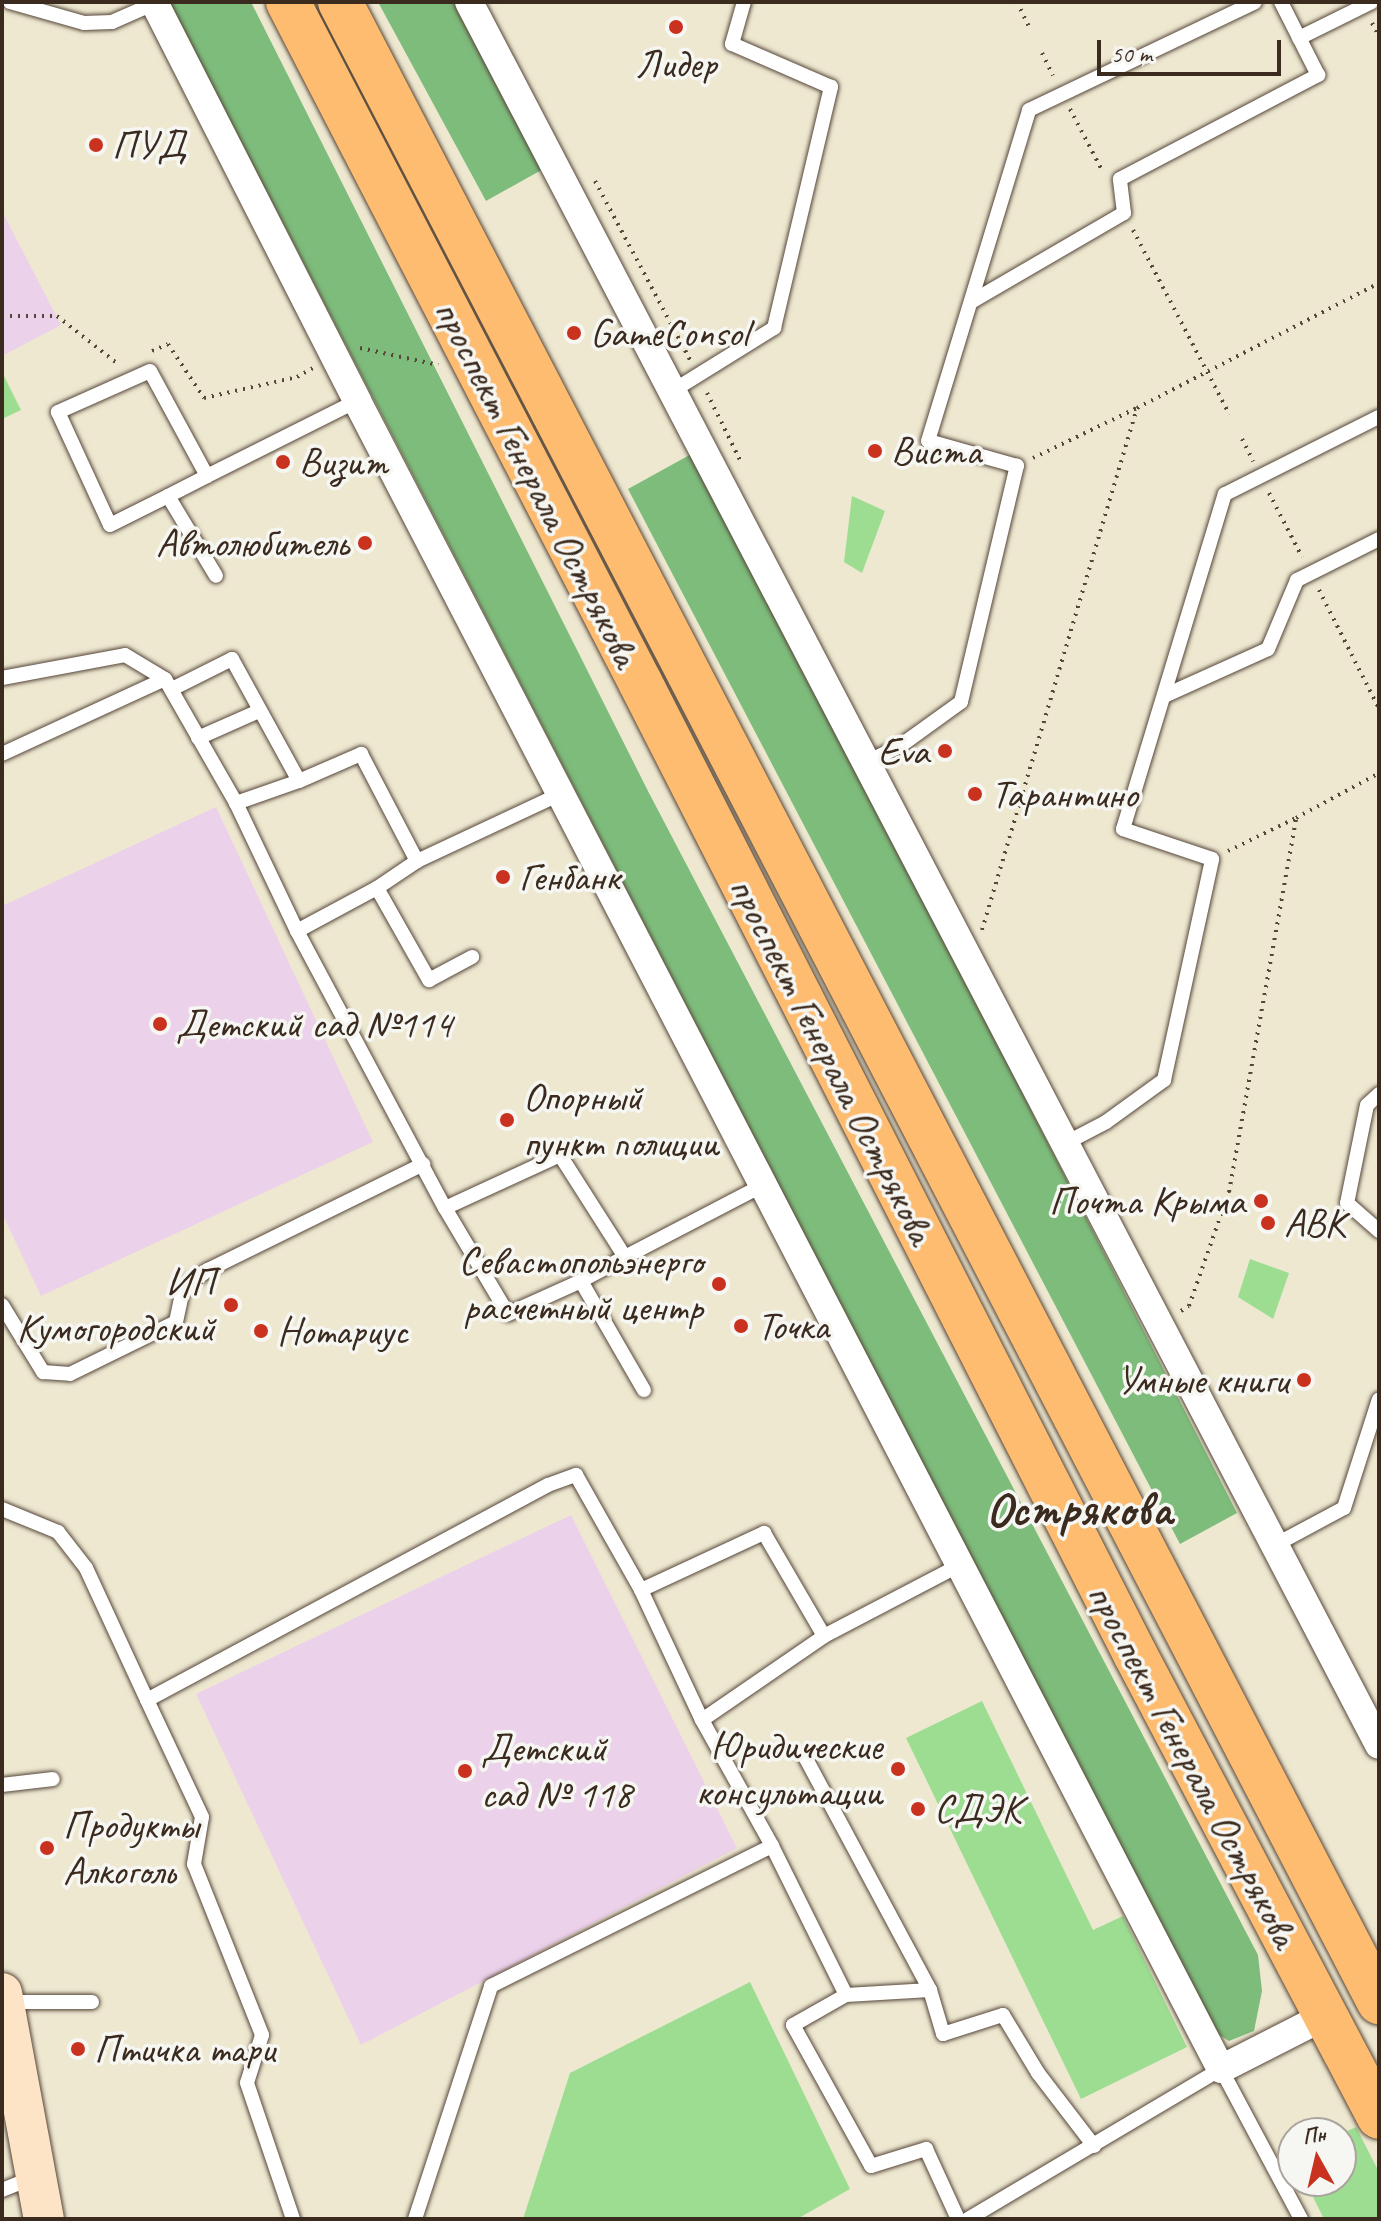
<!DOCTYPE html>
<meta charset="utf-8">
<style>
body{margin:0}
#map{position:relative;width:1381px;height:2221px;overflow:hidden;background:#eee8d1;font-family:Caveat,sans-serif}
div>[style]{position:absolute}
.built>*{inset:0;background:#ecd1ea}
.green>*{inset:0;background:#9ddd92}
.forest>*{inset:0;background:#7ebc7c}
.path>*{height:4px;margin-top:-2px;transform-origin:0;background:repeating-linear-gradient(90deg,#564639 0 2px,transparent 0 8px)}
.roads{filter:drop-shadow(0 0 2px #564639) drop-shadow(0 0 2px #564639)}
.service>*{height:14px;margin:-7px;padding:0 7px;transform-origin:7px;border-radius:7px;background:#fff}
.minor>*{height:28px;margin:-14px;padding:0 14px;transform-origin:14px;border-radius:14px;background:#fff}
.secondary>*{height:40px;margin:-20px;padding:0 20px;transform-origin:20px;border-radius:20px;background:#fee4c6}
.primary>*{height:44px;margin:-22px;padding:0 22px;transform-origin:22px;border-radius:22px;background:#fdbc70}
.dots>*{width:22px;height:22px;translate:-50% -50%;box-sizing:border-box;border:4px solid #f6f6f2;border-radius:50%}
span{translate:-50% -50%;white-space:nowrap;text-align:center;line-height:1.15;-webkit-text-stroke:7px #f6f6f2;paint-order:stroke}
.poi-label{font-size:40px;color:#3b2a1e}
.left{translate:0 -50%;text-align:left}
.right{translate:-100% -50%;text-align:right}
.street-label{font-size:40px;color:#3b2a1e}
.district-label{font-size:48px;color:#3b2a1e;font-weight:700}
.frame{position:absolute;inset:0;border:4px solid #3b2a1e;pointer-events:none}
.north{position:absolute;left:1277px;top:2117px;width:80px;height:80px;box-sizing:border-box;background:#f6f6f2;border:2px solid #aba49d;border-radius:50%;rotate:352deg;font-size:22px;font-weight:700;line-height:32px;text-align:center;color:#3b2a1e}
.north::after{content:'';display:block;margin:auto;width:28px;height:36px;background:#c8321e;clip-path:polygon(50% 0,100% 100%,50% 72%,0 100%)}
.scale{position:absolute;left:1097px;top:40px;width:184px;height:36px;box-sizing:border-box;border:4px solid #3b2a1e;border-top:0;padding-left:10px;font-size:24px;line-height:28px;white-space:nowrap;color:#3b2a1e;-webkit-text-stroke:6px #f6f6f2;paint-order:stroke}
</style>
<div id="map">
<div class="built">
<div style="clip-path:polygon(2px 211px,61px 325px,2px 356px)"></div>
<div style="clip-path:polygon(216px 807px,373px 1142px,41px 1296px,2px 1213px,2px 906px)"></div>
<div style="clip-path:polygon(571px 1515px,737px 1848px,361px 2045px,196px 1694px)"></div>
</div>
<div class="green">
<div style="clip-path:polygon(3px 374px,21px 410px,2px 419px,2px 375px)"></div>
<div style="clip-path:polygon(852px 496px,885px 511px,862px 573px,844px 562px)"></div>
<div style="clip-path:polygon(1250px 1259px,1289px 1273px,1273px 1319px,1238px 1297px)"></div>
<div style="clip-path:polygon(982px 1701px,1093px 1930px,1123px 1916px,1187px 2047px,1081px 2099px,906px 1738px)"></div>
<div style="clip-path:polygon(750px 1982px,850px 2189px,797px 2219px,523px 2219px,570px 2073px)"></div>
<div style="clip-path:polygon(1356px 2127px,1379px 2172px,1379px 2219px,1324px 2219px,1305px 2181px,1341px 2181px,1341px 2134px)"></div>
</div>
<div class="forest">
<div style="clip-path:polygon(169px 2px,251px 2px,649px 793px,1258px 1955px,1262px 1991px,1254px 2031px,1229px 2041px,1216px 2033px)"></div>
<div style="clip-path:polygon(378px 2px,455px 2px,545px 168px,486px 201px)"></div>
<div style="clip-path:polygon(695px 452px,1237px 1513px,1180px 1544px,628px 489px)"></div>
</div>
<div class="path">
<div style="left:1017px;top:2px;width:28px;rotate:64deg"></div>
<div style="left:1372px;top:23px;width:15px;rotate:62deg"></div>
<div style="left:1042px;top:53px;width:25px;rotate:64deg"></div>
<div style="left:1070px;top:109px;width:71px;rotate:62.4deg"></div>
<div style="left:595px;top:181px;width:203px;rotate:62deg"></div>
<div style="left:1133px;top:230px;width:208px;rotate:62.4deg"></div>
<div style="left:2px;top:316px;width:55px"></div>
<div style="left:57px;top:316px;width:78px;rotate:38.2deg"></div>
<div style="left:360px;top:348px;width:80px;rotate:12.3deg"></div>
<div style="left:152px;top:351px;width:17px;rotate:-24deg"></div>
<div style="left:168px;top:344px;width:65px;rotate:56.3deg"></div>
<div style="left:204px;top:398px;width:95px;rotate:-12.7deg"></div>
<div style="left:297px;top:377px;width:18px;rotate:-29deg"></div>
<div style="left:707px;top:393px;width:79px;rotate:63.8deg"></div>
<div style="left:1242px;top:439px;width:25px;rotate:63deg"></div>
<div style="left:1033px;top:458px;width:115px;rotate:-25.7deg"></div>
<div style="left:1269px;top:493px;width:72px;rotate:62.7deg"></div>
<div style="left:1319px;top:590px;width:133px;rotate:63.2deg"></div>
<div style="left:1228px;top:851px;width:76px;rotate:-25.9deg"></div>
<div style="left:982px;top:930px;width:545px;rotate:-73.46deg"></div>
<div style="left:1137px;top:408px;width:272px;rotate:-27.3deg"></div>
<div style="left:1181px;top:1311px;width:9px;rotate:-32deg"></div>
<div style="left:1189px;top:1306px;width:121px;rotate:-70.7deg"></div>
<div style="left:1229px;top:1192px;width:380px;rotate:-79.8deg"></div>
<div style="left:1296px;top:818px;width:94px;rotate:-28.5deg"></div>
</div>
<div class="roads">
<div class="service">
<div style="left:10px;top:2px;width:77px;rotate:15.8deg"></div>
<div style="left:84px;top:23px;width:28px;rotate:-2deg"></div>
<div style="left:112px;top:22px;width:47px;rotate:-23.8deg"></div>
<div style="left:1299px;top:38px;width:81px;rotate:-26.3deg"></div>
<div style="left:971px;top:302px;width:177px;rotate:-30.2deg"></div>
<div style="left:1124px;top:213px;width:34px;rotate:-97deg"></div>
<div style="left:1120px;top:179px;width:224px;rotate:-27.7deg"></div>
<div style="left:1318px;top:75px;width:82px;rotate:-116.9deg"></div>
<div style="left:674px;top:390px;width:118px;rotate:-31.8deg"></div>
<div style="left:774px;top:328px;width:248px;rotate:-76.7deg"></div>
<div style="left:831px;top:87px;width:108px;rotate:-156.5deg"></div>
<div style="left:732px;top:44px;width:44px;rotate:-74.1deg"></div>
<div style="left:207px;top:476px;width:119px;rotate:-118.5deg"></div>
<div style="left:150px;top:371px;width:101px;rotate:156deg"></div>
<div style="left:58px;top:412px;width:124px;rotate:65.3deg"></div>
<div style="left:110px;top:525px;width:65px;rotate:-26.6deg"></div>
<div style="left:168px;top:496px;width:44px;rotate:-27.1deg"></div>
<div style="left:207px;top:476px;width:168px;rotate:-26.6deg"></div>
<div style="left:168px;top:496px;width:93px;rotate:59deg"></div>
<div style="left:2px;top:678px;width:125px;rotate:-10.6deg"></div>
<div style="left:125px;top:655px;width:47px;rotate:31deg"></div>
<div style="left:165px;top:679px;width:143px;rotate:60.2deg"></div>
<div style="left:236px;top:803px;width:142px;rotate:64.5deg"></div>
<div style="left:297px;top:931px;width:91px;rotate:-28.3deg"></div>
<div style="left:377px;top:888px;width:48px;rotate:-34deg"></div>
<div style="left:417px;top:861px;width:158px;rotate:-25.1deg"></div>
<div style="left:172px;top:689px;width:67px;rotate:-26.6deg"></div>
<div style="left:232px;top:659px;width:139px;rotate:61.2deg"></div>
<div style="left:299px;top:781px;width:67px;rotate:160.8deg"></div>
<div style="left:1164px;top:696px;width:114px;rotate:-24.3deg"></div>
<div style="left:1268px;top:649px;width:75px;rotate:-67.2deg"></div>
<div style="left:1297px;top:580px;width:92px;rotate:-26.6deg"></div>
<div style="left:198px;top:738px;width:67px;rotate:-23.9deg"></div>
<div style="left:2px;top:754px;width:179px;rotate:-24.7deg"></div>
<div style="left:865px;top:763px;width:39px;rotate:-26deg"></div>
<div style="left:900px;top:746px;width:75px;rotate:-35.8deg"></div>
<div style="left:961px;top:702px;width:243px;rotate:-76.7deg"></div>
<div style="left:1017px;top:466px;width:92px;rotate:-164.3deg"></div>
<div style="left:928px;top:441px;width:346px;rotate:-73deg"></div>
<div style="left:1029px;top:110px;width:250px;rotate:-25.5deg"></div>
<div style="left:299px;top:781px;width:68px;rotate:-23.5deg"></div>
<div style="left:361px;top:754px;width:121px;rotate:62.4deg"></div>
<div style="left:377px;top:888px;width:106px;rotate:60.5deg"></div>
<div style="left:429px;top:980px;width:49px;rotate:-28.1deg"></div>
<div style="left:297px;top:931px;width:314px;rotate:61.9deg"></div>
<div style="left:445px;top:1208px;width:127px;rotate:-24.7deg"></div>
<div style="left:560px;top:1155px;width:121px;rotate:57.5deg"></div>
<div style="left:625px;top:1257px;width:158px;rotate:-27.5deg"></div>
<div style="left:1379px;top:1094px;width:16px;rotate:137deg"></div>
<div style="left:1367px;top:1105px;width:100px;rotate:101.5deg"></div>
<div style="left:1347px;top:1203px;width:43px;rotate:41.2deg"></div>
<div style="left:1064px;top:1144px;width:47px;rotate:-27.6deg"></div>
<div style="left:1106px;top:1122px;width:72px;rotate:-35.9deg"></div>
<div style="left:1164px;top:1080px;width:226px;rotate:-77.7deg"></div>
<div style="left:1212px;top:859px;width:94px;rotate:-161.4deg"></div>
<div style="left:1123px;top:829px;width:350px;rotate:-73.1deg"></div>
<div style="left:1225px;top:494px;width:172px;rotate:-26.6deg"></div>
<div style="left:445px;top:1208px;width:123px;rotate:59.3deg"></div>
<div style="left:508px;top:1314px;width:80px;rotate:-24.3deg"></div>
<div style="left:625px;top:1257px;width:50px;rotate:151.4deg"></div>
<div style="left:581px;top:1281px;width:126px;rotate:60deg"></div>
<div style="left:2px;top:1305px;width:79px;rotate:58.5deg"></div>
<div style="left:43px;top:1372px;width:27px;rotate:4deg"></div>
<div style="left:70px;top:1374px;width:118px;rotate:-26.1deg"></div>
<div style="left:176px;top:1322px;width:35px;rotate:-78deg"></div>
<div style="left:183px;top:1288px;width:31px;rotate:-36deg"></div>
<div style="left:208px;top:1270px;width:240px;rotate:-26.2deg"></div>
<div style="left:2px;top:1509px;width:61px;rotate:22.3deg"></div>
<div style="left:58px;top:1532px;width:46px;rotate:52.1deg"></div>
<div style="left:86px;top:1568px;width:145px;rotate:65.2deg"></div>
<div style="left:147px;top:1700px;width:455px;rotate:-28.2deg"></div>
<div style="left:548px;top:1485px;width:30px;rotate:-20deg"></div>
<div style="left:576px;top:1475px;width:132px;rotate:60.5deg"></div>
<div style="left:641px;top:1590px;width:144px;rotate:64.9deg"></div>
<div style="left:702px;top:1720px;width:148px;rotate:-34.5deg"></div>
<div style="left:824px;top:1636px;width:153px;rotate:-27.6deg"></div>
<div style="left:1275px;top:1545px;width:78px;rotate:-28.2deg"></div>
<div style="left:1344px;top:1508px;width:114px;rotate:-72.2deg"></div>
<div style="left:641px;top:1590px;width:136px;rotate:-24.9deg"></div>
<div style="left:764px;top:1533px;width:119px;rotate:59.8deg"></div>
<div style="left:147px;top:1700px;width:129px;rotate:64.8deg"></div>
<div style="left:202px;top:1817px;width:48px;rotate:99.7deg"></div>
<div style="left:194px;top:1864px;width:184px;rotate:68.3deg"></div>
<div style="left:262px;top:2035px;width:50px;rotate:107.4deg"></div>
<div style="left:247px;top:2083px;width:144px;rotate:71.3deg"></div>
<div style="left:702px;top:1720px;width:144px;rotate:60.9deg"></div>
<div style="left:772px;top:1846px;width:166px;rotate:63.6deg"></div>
<div style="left:804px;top:1755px;width:267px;rotate:61.8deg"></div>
<div style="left:930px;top:1990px;width:46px;rotate:73.5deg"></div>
<div style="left:943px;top:2034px;width:63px;rotate:-17.6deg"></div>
<div style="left:1003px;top:2015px;width:68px;rotate:58.9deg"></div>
<div style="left:1038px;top:2073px;width:92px;rotate:52.5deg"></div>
<div style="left:2px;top:1785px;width:51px;rotate:-6.7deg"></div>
<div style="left:930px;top:1990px;width:84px;rotate:176.6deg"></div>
<div style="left:846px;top:1995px;width:61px;rotate:150.5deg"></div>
<div style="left:793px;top:2025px;width:161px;rotate:61deg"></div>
<div style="left:871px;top:2166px;width:58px;rotate:-17.2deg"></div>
<div style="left:926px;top:2149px;width:77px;rotate:65.4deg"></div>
<div style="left:8px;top:2002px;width:84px"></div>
<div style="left:2px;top:2190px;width:35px;rotate:-22deg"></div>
<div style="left:415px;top:2219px;width:245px;rotate:-71.9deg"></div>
<div style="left:491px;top:1986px;width:314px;rotate:-26.5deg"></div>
<div style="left:968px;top:2219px;width:294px;rotate:-30.7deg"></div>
<div style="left:1221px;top:2069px;width:170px;rotate:61.9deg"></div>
</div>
<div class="minor">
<div style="left:154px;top:2px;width:448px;rotate:63deg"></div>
<div style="left:357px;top:401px;width:1878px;rotate:62.62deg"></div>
<div style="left:1221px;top:2069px;width:114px;rotate:-27deg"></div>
<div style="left:469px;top:2px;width:1966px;rotate:62.43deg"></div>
</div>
<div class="secondary">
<div style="left:2px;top:1993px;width:230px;rotate:79.5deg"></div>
</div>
<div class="primary">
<div style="left:288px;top:2px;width:766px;rotate:62.63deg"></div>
<div style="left:640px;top:682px;width:1091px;rotate:63.01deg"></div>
<div style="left:1135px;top:1654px;width:523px;rotate:62.21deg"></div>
<div style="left:340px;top:2px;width:2254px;rotate:62.55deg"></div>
</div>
</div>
<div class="dots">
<div style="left:676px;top:27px;background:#c8321e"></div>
<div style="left:96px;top:145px;background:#c8321e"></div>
<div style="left:574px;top:333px;background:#c8321e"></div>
<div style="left:875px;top:451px;background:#c8321e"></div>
<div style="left:283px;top:462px;background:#c8321e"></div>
<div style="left:365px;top:543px;background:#c8321e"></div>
<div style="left:945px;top:751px;background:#c8321e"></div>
<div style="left:975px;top:794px;background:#c8321e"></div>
<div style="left:503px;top:877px;background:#c8321e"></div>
<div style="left:160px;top:1024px;background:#c8321e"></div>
<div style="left:507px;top:1120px;background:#c8321e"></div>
<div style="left:1261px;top:1201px;background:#c8321e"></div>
<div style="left:1268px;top:1223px;background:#c8321e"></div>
<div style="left:719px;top:1284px;background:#c8321e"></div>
<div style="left:231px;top:1305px;background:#c8321e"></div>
<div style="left:741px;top:1326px;background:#c8321e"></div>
<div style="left:261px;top:1331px;background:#c8321e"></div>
<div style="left:1304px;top:1380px;background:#c8321e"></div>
<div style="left:898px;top:1769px;background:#c8321e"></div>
<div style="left:465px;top:1771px;background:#c8321e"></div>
<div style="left:918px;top:1809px;background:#c8321e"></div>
<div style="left:47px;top:1848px;background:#c8321e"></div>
<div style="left:78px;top:2049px;background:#c8321e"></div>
</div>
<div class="poi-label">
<span style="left:676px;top:64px">Лидер</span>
<span class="left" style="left:112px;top:145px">ПУД</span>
<span class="left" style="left:590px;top:333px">GameConsol</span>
<span class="left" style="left:891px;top:451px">Виста</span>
<span class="left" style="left:299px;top:462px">Визит</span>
<span class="right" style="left:349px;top:543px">Автолюбитель</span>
<span class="right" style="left:929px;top:751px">Eva</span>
<span class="left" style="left:991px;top:794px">Тарантино</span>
<span class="left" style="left:519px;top:877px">Генбанк</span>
<span class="left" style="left:176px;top:1024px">Детский сад №114</span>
<span class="left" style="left:523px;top:1120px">Опорный<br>пункт полиции</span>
<span class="right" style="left:1245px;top:1201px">Почта Крыма</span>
<span class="left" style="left:1284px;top:1223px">АВК</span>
<span class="right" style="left:703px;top:1284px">Севастопольэнерго<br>расчетный центр</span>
<span class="right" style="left:215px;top:1305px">ИП<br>Кумогородский</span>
<span class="left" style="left:757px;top:1326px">Точка</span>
<span class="left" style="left:277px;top:1331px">Нотариус</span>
<span class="right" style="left:1288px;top:1380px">Умные книги</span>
<span class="right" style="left:882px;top:1769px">Юридические<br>консультации</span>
<span class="left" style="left:481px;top:1771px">Детский<br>сад № 118</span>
<span class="left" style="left:934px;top:1809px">СДЭК</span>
<span class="left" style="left:63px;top:1848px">Продукты<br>Алкоголь</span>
<span class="left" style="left:94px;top:2049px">Птичка тари</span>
</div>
<div class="street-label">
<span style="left:537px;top:483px;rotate:63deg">проспект Генерала Острякова</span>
<span style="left:832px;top:1060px;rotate:63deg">проспект Генерала Острякова</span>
<span style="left:1193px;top:1765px;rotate:62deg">проспект Генерала Острякова</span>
</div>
<div class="district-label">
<span style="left:1079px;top:1510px">Острякова</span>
</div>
<div class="frame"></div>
<div class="north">Пн</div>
<div class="scale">50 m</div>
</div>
